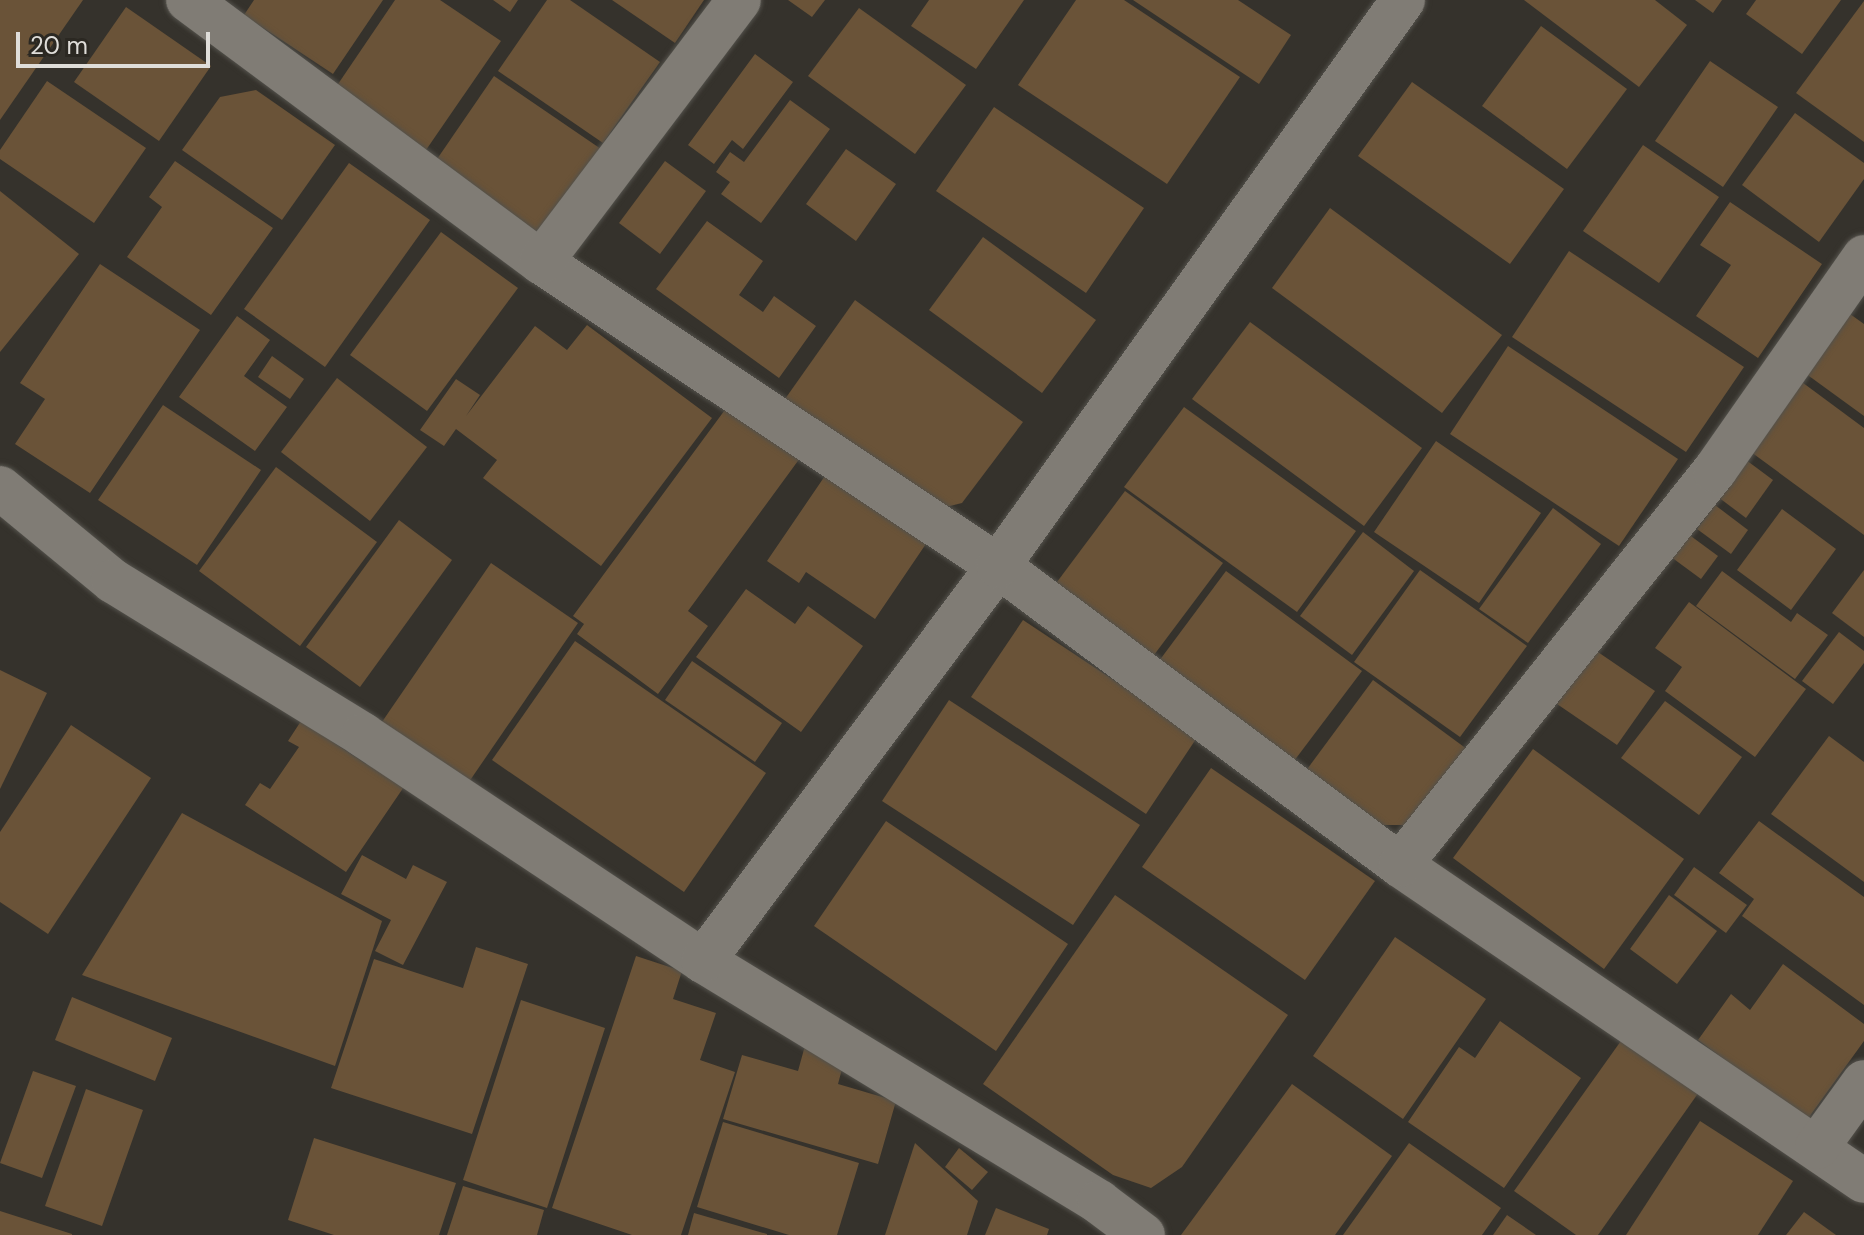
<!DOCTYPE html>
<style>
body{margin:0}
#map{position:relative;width:1864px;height:1235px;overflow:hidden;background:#35322c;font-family:"DM Sans",sans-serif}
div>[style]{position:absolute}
.building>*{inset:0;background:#6a5338}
.roads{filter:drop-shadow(0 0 2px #53514b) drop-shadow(0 0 2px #53514b)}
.minor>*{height:44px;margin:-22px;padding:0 22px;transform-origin:22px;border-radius:22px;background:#807c75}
span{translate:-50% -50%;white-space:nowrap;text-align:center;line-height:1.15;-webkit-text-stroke:7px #2b2822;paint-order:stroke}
.scale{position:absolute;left:16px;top:32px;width:194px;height:36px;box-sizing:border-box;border:4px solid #dfddd9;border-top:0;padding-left:10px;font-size:24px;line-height:28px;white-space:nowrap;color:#dfddd9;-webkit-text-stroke:6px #2b2822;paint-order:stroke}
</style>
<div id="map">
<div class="building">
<div style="clip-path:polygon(0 0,83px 0,0 120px)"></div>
<div style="clip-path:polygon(254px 0,383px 0,333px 74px,244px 15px)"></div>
<div style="clip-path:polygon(395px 0,440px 0,501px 41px,426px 150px,336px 87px)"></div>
<div style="clip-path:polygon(493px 0,518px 0,510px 12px)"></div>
<div style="clip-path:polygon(547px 0,570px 0,660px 62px,603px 143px,498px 71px)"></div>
<div style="clip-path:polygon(612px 0,704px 0,675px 43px)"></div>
<div style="clip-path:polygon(788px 0,825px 0,812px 17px)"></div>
<div style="clip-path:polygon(929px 0,1024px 0,976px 69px,911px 26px)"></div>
<div style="clip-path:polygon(1076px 0,1124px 0,1240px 77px,1167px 184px,1018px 85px)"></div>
<div style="clip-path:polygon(1133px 0,1238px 0,1291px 35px,1259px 84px)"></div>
<div style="clip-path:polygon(1524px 0,1655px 0,1687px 25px,1639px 87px)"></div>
<div style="clip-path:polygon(1695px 0,1722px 0,1713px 13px)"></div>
<div style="clip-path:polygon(1756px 0,1841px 0,1802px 54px,1746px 14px)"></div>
<div style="clip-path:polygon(1864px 1px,1864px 142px,1796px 93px)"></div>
<div style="clip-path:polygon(126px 7px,211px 66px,159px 141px,74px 82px)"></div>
<div style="clip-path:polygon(859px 8px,966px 85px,915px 154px,808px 76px)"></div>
<div style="clip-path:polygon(1541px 26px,1627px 89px,1567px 169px,1482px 106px)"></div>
<div style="clip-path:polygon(755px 54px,793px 82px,743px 149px,732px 140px,714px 164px,688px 145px)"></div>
<div style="clip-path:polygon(1710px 61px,1778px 107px,1723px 187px,1655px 141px)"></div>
<div style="clip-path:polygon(494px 76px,601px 149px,540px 235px,435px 162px)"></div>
<div style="clip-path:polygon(47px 81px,146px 148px,94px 223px,0 159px,0 150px)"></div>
<div style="clip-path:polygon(1412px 82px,1564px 189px,1510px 264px,1358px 156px)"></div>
<div style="clip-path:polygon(256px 90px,335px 145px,282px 220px,182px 150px,220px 97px)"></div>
<div style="clip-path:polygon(790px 100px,830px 129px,761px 223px,721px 194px,730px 182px,716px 172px,730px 152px,744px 162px)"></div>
<div style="clip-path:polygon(994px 107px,1144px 208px,1086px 293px,936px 191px)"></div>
<div style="clip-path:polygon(1795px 113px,1864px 163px,1864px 179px,1819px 242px,1742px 185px)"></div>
<div style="clip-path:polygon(1643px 145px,1719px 197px,1659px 283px,1583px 231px)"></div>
<div style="clip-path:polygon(846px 149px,896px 184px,856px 241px,806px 204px)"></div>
<div style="clip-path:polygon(175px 161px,273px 228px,211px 315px,127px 257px,162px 207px,149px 197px)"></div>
<div style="clip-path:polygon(665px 161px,706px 191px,660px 254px,619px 223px)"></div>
<div style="clip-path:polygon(349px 163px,430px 220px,325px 367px,244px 309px)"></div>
<div style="clip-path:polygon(0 191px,79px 254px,0 352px)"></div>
<div style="clip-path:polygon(1730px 202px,1822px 264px,1758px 358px,1696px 316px,1731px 265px,1700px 245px)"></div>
<div style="clip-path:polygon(1330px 208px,1502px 335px,1442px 413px,1272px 288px)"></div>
<div style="clip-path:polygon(707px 221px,763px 261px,739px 295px,763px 312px,774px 296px,816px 326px,779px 378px,656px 289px)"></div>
<div style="clip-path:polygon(441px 232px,518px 288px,427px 411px,350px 355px)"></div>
<div style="clip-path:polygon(983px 237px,1096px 320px,1042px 393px,929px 310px)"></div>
<div style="clip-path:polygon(1569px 251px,1744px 367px,1686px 452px,1512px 337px)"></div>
<div style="clip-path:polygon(100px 264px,200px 330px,90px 493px,15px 444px,45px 399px,20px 383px)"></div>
<div style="clip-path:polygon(855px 300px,1023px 422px,962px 503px,942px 508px,785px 399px)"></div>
<div style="clip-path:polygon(1843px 309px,1864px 324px,1864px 416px,1798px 368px)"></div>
<div style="clip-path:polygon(237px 316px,270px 340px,244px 376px,287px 407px,255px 451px,179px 397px)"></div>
<div style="clip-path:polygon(1250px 322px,1422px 448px,1364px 526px,1192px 399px)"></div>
<div style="clip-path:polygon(587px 325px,712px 418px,601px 566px,483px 478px,497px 460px,456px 429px,444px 446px,420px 430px,456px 379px,480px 395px,466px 416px,535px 326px,567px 350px)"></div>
<div style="clip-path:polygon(1508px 346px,1678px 459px,1619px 546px,1450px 434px)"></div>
<div style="clip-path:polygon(272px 356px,304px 379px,290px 399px,258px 377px)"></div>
<div style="clip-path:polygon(1791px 374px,1864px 428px,1864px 535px,1740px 444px)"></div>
<div style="clip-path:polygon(337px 378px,427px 447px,370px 521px,281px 452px)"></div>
<div style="clip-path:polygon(730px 403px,803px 454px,688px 611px,708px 626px,658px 694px,577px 634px,584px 624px,573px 616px)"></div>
<div style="clip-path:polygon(163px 405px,261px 470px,197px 565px,98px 500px)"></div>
<div style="clip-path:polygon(1184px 407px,1356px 531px,1297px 612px,1124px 487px)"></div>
<div style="clip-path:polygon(1436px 441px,1541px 513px,1479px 603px,1374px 532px)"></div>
<div style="clip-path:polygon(1738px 454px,1773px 480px,1746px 518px,1710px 491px)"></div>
<div style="clip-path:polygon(276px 467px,377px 542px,300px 646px,199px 571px)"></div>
<div style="clip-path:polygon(831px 467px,932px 535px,875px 619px,806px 572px,799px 583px,767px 561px)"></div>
<div style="clip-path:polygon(1125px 491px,1223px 563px,1151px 659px,1054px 586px)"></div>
<div style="clip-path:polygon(1715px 505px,1748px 530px,1731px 554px,1697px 529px)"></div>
<div style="clip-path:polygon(1553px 508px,1601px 544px,1528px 643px,1479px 609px)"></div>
<div style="clip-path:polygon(1782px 509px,1836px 549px,1791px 610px,1737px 570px)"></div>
<div style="clip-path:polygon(399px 520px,452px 560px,360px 687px,306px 647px)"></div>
<div style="clip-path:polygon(1684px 531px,1718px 556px,1701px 579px,1667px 554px)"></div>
<div style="clip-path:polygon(1363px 532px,1414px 571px,1352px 655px,1300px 616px)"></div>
<div style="clip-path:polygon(491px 563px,578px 623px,460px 795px,373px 735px)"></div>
<div style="clip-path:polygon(1420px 570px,1527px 646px,1460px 737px,1354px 662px)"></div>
<div style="clip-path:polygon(1864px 570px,1864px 637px,1832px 613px)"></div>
<div style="clip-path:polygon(1226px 571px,1362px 671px,1294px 761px,1159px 661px)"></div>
<div style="clip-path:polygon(1722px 571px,1791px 622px,1797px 613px,1828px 635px,1795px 679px,1696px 606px)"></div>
<div style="clip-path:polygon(746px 589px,795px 624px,808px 606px,863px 646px,801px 732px,696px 657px)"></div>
<div style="clip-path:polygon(1689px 602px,1806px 689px,1755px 757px,1665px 691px,1682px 667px,1655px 648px)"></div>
<div style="clip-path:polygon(1023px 620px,1198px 736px,1146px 814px,971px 697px)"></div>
<div style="clip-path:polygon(1839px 632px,1864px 651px,1864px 663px,1833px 704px,1802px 681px)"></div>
<div style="clip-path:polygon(575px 641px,766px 773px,684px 892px,492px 760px)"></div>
<div style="clip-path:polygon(1595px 650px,1655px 691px,1617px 745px,1557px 704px)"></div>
<div style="clip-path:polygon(692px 661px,782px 723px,755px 762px,665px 700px)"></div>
<div style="clip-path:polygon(0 670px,47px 693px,0 789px)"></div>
<div style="clip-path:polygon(1373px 680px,1475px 755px,1419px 825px,1381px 825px,1305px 772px)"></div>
<div style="clip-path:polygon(949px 700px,1140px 825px,1073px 925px,882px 801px)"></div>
<div style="clip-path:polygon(1665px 701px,1742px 757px,1699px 815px,1621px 758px)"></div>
<div style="clip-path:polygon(301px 721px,366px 764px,375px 750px,412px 775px,346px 872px,245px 805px,260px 783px,270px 789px,299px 747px,288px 741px)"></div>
<div style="clip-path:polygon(71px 725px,151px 778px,48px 934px,0 902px,0 832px)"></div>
<div style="clip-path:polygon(1829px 736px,1864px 762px,1864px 882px,1771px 814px)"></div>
<div style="clip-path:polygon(1533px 749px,1684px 859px,1604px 969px,1453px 858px)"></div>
<div style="clip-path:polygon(1211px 768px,1375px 881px,1305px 980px,1142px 867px)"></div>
<div style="clip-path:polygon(182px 813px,382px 921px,335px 1066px,82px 975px)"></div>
<div style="clip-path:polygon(886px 821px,1068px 944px,996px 1051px,814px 926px)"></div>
<div style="clip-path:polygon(1759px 821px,1864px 897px,1864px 1005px,1742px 916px,1754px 899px,1719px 873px)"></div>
<div style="clip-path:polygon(362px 855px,406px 879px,413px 865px,447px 882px,403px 965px,375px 951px,391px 920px,341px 894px)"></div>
<div style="clip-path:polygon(1694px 867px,1747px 905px,1726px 933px,1674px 895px)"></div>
<div style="clip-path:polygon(1115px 895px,1288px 1015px,1182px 1167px,1151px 1188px,1113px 1175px,983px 1084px)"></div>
<div style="clip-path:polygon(1669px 895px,1717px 931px,1677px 984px,1630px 949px)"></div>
<div style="clip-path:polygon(1395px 937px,1486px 999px,1403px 1119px,1313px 1056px)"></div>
<div style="clip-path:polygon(476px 947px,528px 964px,472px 1134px,331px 1088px,374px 959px,463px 988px)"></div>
<div style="clip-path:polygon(636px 956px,682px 971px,673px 999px,716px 1013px,700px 1060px,735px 1072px,681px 1235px,632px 1235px,552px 1208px)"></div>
<div style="clip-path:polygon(1783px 964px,1864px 1024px,1864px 1041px,1807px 1120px,1698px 1040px,1731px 994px,1750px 1010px)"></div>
<div style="clip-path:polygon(72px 997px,172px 1038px,155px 1081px,55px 1040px)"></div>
<div style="clip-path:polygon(521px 1000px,605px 1028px,547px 1208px,463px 1180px)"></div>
<div style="clip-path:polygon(1500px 1021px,1581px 1078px,1504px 1188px,1408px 1122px,1459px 1047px,1475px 1058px)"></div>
<div style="clip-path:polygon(1628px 1031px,1704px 1085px,1598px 1235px,1576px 1235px,1514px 1191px)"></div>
<div style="clip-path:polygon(806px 1042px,846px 1054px,838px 1084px,896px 1101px,878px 1164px,723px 1119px,742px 1055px,798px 1071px)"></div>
<div style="clip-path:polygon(33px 1071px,76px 1086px,42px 1178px,0 1163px)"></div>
<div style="clip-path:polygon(1292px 1084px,1392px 1156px,1335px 1235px,1181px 1235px)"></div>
<div style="clip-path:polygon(86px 1089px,143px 1110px,102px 1226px,45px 1206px)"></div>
<div style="clip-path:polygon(1700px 1121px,1793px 1181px,1758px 1235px,1626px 1235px)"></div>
<div style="clip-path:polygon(723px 1122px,859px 1163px,837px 1235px,789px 1235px,697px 1207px)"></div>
<div style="clip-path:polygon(314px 1138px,456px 1183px,439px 1235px,334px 1235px,288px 1220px)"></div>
<div style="clip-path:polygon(915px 1143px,978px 1201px,967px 1235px,885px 1235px)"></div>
<div style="clip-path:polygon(1409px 1143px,1501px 1208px,1482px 1235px,1343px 1235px)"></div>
<div style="clip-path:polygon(959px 1148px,988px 1172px,972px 1190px,945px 1167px)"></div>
<div style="clip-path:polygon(463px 1186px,544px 1210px,537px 1235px,447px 1235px)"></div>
<div style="clip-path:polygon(996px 1208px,1049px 1229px,1047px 1235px,985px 1235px)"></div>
<div style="clip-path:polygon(0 1211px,72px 1234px,72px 1235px,0 1235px)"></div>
<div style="clip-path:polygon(1804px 1212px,1836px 1235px,1786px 1235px)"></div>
<div style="clip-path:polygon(694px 1213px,767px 1234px,767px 1235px,688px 1235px)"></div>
<div style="clip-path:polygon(1507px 1215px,1536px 1235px,1493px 1235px)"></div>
</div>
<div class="roads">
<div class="minor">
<div style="left:188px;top:0;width:440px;rotate:36.6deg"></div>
<div style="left:541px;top:262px;width:549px;rotate:33.63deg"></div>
<div style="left:998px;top:566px;width:501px;rotate:36.64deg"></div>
<div style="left:1400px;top:865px;width:561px;rotate:34.26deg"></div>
<div style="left:541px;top:262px;width:328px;rotate:-52.9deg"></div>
<div style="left:0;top:488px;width:146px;rotate:39.5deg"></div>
<div style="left:113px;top:581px;width:294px;rotate:31.6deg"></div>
<div style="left:363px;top:735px;width:408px;rotate:33.6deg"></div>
<div style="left:703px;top:961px;width:464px;rotate:31.3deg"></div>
<div style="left:1099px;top:1202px;width:55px;rotate:36.9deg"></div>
<div style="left:1400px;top:865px;width:505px;rotate:-51.43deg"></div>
<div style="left:1715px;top:470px;width:260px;rotate:-55deg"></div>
<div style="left:703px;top:961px;width:493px;rotate:-53.2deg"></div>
<div style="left:998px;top:566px;width:696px;rotate:-54.41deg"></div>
<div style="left:1817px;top:1147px;width:80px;rotate:-54.1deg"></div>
</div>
</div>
<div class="scale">20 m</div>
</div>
